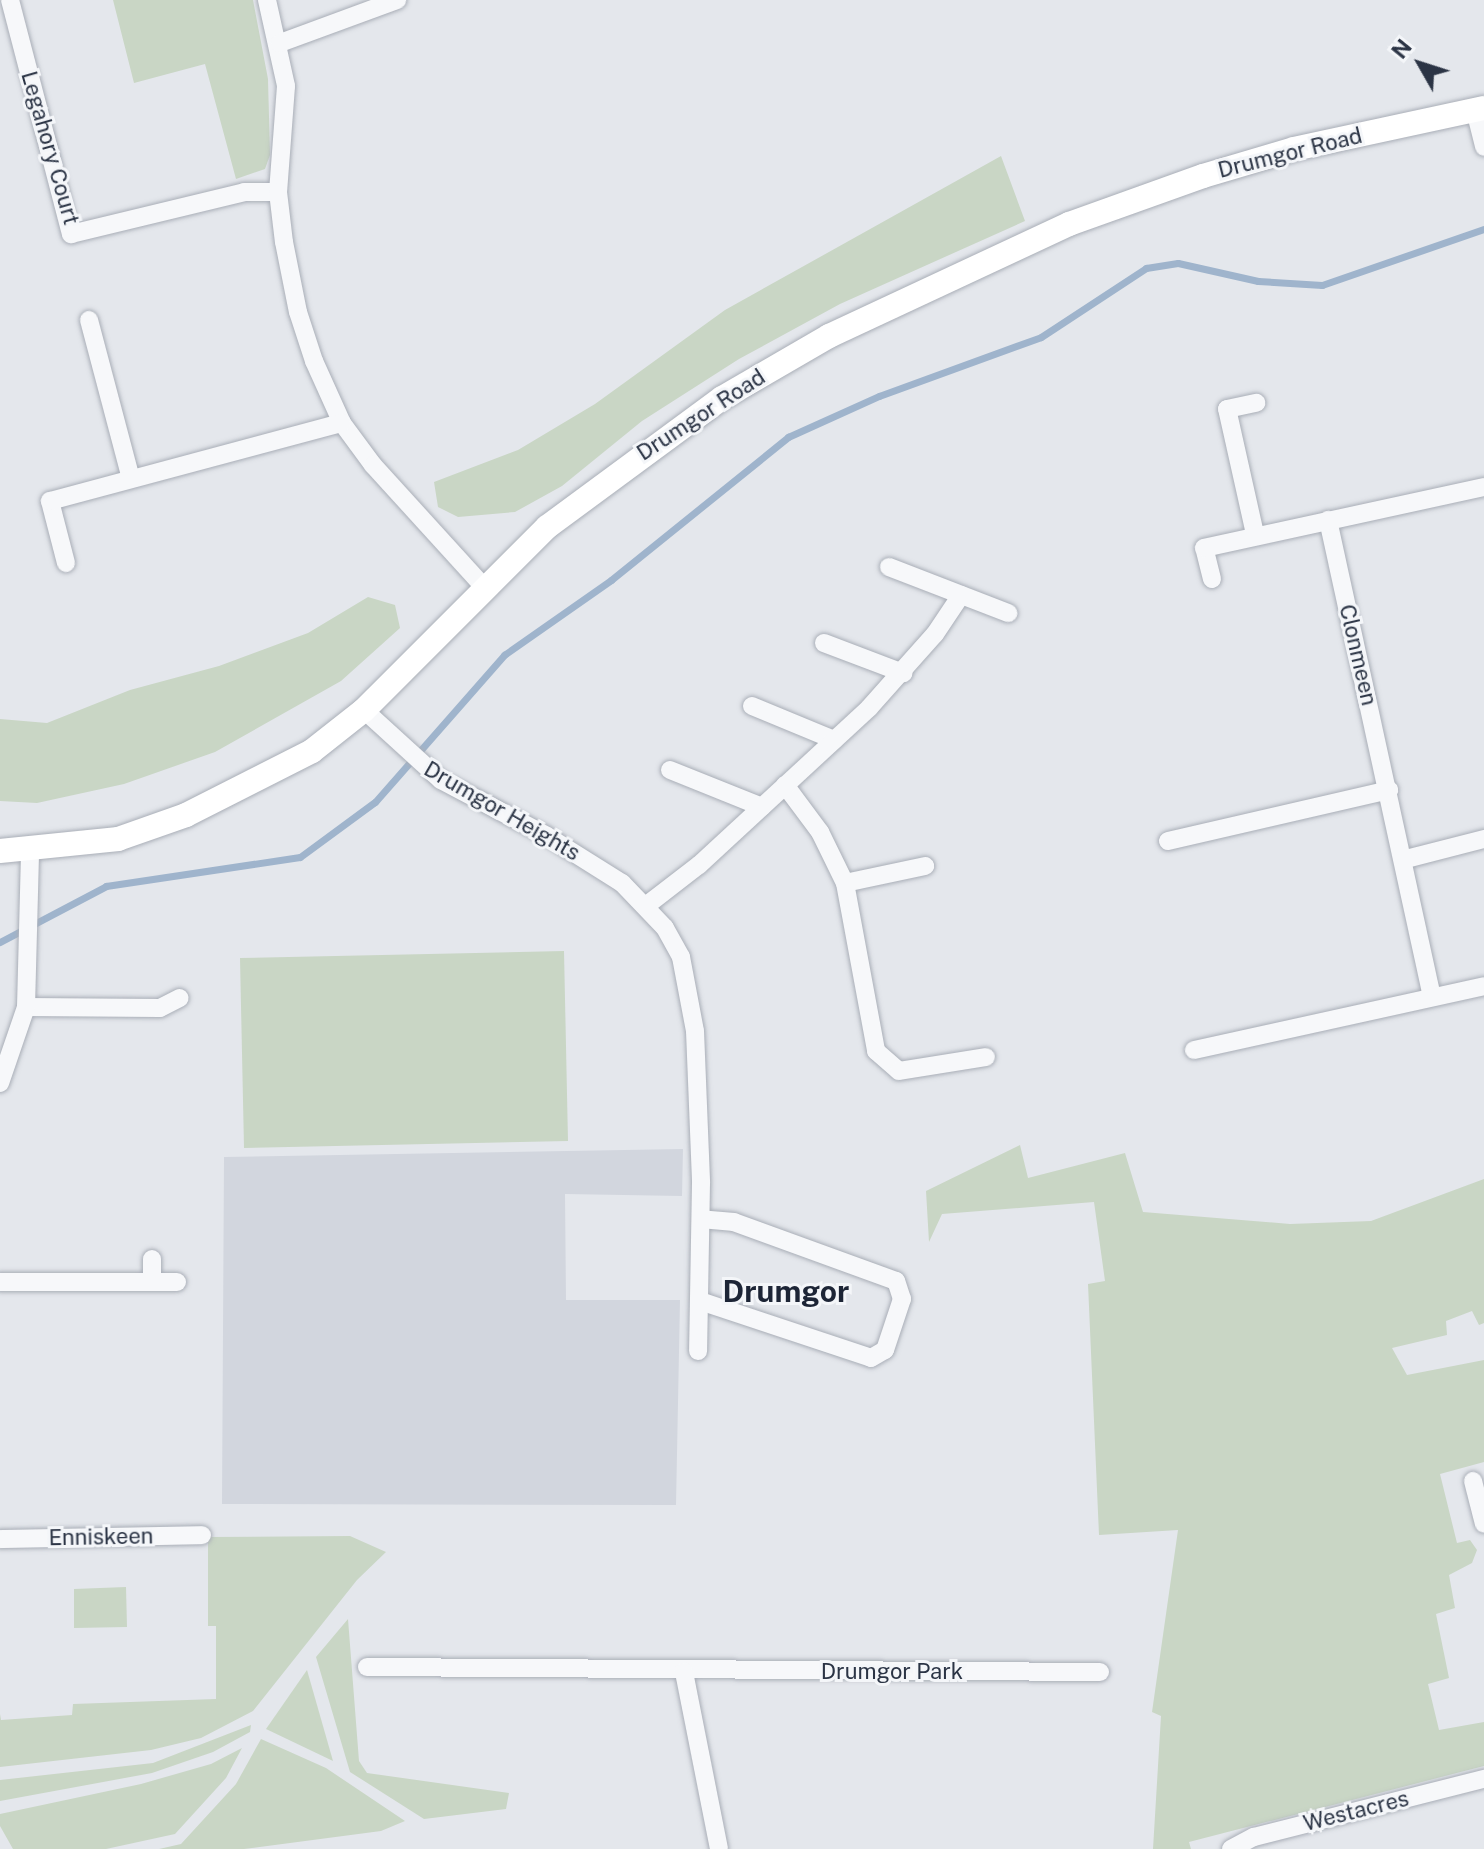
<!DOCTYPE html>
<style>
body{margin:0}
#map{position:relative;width:1484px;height:1849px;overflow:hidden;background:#e4e7ec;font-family:"Public Sans",sans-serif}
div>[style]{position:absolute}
.built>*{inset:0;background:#d2d6de}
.green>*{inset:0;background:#c9d6c5}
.stream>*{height:7px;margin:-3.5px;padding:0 3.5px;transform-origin:3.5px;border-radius:3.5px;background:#9fb4cc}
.roads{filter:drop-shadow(0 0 2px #a9aeb7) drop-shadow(0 0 2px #a9aeb7)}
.street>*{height:18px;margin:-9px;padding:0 9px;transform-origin:9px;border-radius:9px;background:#f7f8fa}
.secondary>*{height:24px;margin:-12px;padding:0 12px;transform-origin:12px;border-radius:12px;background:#fff}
span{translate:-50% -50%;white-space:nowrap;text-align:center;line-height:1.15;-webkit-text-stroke:6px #f4f6f9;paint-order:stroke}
.street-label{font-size:22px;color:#2b3445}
.district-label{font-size:30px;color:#1d2536;font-weight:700}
.north{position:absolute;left:1380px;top:24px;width:80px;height:80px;-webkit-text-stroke:6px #f4f6f9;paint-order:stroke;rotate:309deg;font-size:22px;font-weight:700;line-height:32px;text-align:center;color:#2b3445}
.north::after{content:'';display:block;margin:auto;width:28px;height:36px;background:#2b3445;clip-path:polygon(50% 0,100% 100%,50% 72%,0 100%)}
</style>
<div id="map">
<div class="built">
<div style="clip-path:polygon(683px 1149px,682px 1196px,565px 1194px,566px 1300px,680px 1300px,676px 1505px,222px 1504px,224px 1157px)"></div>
</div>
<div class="green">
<div style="clip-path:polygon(113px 0,253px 0,268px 79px,270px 155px,265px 169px,236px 179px,205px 64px,134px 83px)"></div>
<div style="clip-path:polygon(1001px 156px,1025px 221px,840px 304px,739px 359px,642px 421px,562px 486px,515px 512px,458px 517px,438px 507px,434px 482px,518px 450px,595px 404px,725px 310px)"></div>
<div style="clip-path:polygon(368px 597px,395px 605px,400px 628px,341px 681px,215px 752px,124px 784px,37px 803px,0 801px,0 719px,47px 723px,130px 690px,219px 666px,308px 633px)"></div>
<div style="clip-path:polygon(564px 951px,568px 1141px,244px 1148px,240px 958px)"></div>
<div style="clip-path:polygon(1020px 1145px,1028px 1178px,1125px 1153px,1143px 1212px,1290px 1224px,1371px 1221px,1484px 1179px,1484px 1323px,1479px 1325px,1472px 1311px,1446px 1321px,1447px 1335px,1392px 1348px,1407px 1375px,1484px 1360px,1484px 1462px,1440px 1474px,1457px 1543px,1470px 1540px,1477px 1550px,1472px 1563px,1449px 1575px,1455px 1608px,1436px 1614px,1449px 1678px,1428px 1684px,1439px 1730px,1484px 1722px,1484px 1766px,1189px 1842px,1191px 1849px,1153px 1849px,1161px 1716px,1152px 1712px,1178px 1530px,1099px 1535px,1088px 1284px,1105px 1281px,1094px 1202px,942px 1214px,929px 1242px,926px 1191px)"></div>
<div style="clip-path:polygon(350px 1536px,386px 1552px,357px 1580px,253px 1711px,201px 1738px,151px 1750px,0 1767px,0 1714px,1px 1720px,72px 1715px,73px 1704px,216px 1699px,216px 1626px,208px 1626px,208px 1537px)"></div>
<div style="clip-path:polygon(126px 1587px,127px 1627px,74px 1628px,74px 1589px)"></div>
<div style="clip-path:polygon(348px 1619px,359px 1761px,367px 1773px,509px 1793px,506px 1809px,424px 1819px,350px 1772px,316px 1657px)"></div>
<div style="clip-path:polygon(307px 1670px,333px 1761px,266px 1729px)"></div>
<div style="clip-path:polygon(251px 1725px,250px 1732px,213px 1752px,152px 1773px,0 1801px,0 1780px,153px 1763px)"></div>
<div style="clip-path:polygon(261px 1739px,326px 1768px,405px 1821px,381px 1831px,244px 1849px,159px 1849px,181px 1844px,236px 1784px)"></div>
<div style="clip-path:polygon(242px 1748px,226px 1778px,175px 1834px,106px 1849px,13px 1849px,0 1826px,0 1814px,141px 1784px,211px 1764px)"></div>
</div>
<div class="stream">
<div style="left:0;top:942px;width:120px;rotate:-27.8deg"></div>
<div style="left:106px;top:886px;width:196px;rotate:-8.5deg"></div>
<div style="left:300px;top:857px;width:93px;rotate:-36.3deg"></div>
<div style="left:375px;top:802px;width:196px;rotate:-48.7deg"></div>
<div style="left:504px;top:655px;width:131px;rotate:-35deg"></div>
<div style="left:611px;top:580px;width:228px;rotate:-38.9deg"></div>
<div style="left:788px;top:437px;width:100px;rotate:-24.3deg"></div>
<div style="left:879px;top:396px;width:172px;rotate:-20deg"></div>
<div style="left:1041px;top:337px;width:126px;rotate:-33.3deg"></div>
<div style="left:1146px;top:268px;width:32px;rotate:-9deg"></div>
<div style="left:1178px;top:263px;width:82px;rotate:12.7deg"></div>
<div style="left:1258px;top:281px;width:64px;rotate:3.6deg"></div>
<div style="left:1322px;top:285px;width:171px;rotate:-19.1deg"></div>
</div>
<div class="roads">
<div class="street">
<div style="left:10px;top:0;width:242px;rotate:75.4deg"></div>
<div style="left:71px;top:234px;width:178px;rotate:-13.6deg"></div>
<div style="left:244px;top:192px;width:34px"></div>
<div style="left:267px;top:0;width:88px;rotate:77.5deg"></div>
<div style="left:286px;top:86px;width:106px;rotate:94.3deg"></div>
<div style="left:278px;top:192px;width:50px;rotate:83.2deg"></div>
<div style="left:284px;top:242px;width:71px;rotate:78.7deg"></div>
<div style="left:298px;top:312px;width:52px;rotate:71.9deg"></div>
<div style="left:314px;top:361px;width:68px;rotate:65.7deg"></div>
<div style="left:342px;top:423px;width:52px;rotate:53.6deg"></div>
<div style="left:373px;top:465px;width:166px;rotate:47.7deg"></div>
<div style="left:280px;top:43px;width:125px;rotate:-20.2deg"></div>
<div style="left:1475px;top:110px;width:38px;rotate:76deg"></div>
<div style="left:89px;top:320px;width:164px;rotate:75.2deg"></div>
<div style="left:1328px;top:520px;width:487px;rotate:77.7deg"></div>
<div style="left:1255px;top:534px;width:128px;rotate:-102.6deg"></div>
<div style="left:1227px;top:409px;width:30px;rotate:-12deg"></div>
<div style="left:66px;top:563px;width:64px;rotate:-104.5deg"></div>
<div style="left:50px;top:501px;width:302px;rotate:-15deg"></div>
<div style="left:889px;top:567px;width:128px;rotate:21.1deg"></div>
<div style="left:1212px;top:579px;width:32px;rotate:-104deg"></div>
<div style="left:1204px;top:548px;width:287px;rotate:-12.3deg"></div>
<div style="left:824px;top:643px;width:85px;rotate:20.8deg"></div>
<div style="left:752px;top:706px;width:89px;rotate:22.5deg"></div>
<div style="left:364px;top:710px;width:104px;rotate:42.3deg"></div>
<div style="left:441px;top:780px;width:120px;rotate:27.8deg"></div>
<div style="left:547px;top:836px;width:89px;rotate:32.1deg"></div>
<div style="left:622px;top:883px;width:62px;rotate:46.3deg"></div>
<div style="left:665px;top:928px;width:33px;rotate:61deg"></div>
<div style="left:681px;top:957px;width:75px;rotate:79.3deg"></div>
<div style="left:695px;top:1031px;width:152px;rotate:87.7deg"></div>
<div style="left:701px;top:1183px;width:168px;rotate:91deg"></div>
<div style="left:670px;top:770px;width:99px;rotate:21.9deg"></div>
<div style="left:785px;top:785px;width:59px;rotate:53.3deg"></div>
<div style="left:820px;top:832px;width:57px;rotate:63.9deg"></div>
<div style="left:845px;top:883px;width:171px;rotate:79.5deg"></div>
<div style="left:876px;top:1051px;width:30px;rotate:41deg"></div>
<div style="left:899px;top:1071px;width:88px;rotate:-9.1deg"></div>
<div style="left:1168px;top:841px;width:227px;rotate:-13deg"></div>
<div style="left:1406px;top:859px;width:81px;rotate:-14.4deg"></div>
<div style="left:845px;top:883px;width:82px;rotate:-12deg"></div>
<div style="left:647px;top:905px;width:66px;rotate:-37.6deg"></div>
<div style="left:699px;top:865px;width:231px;rotate:-42.7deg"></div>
<div style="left:869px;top:708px;width:99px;rotate:-48.3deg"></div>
<div style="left:935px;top:634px;width:47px;rotate:-56.3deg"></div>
<div style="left:26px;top:1007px;width:134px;rotate:0.4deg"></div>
<div style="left:160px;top:1008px;width:22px;rotate:-27deg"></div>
<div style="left:1194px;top:1050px;width:297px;rotate:-12.4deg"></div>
<div style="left:0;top:1083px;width:80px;rotate:-71.1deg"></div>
<div style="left:26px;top:1007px;width:158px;rotate:-88.5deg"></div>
<div style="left:0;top:1282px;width:177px"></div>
<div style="left:152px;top:1282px;width:23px;rotate:-90deg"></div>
<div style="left:700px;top:1301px;width:180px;rotate:18.4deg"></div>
<div style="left:871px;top:1358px;width:16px;rotate:-30deg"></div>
<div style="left:885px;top:1350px;width:54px;rotate:-71.6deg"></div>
<div style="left:902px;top:1299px;width:19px;rotate:-108deg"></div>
<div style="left:896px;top:1281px;width:172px;rotate:-160deg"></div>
<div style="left:734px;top:1222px;width:33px;rotate:-175deg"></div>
<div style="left:1473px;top:1481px;width:44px;rotate:75.7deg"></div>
<div style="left:0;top:1539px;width:202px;rotate:-1.1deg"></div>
<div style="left:367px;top:1667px;width:733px;rotate:0.39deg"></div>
<div style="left:684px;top:1672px;width:180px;rotate:78.8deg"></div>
<div style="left:1231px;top:1849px;width:26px;rotate:-28deg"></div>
<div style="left:1254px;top:1837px;width:237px;rotate:-14.2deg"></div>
</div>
<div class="secondary">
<div style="left:0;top:851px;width:119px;rotate:-5.8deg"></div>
<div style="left:118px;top:839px;width:72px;rotate:-19.4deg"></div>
<div style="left:186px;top:815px;width:141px;rotate:-26.9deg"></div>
<div style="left:312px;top:751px;width:66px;rotate:-38.3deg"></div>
<div style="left:364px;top:710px;width:259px;rotate:-45deg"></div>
<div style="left:547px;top:527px;width:217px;rotate:-36.4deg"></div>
<div style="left:722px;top:398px;width:124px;rotate:-30.1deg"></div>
<div style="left:829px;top:336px;width:265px;rotate:-25deg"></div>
<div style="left:1069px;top:224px;width:142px;rotate:-19.7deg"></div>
<div style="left:1203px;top:176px;width:95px;rotate:-16.5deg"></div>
<div style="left:1294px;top:149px;width:194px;rotate:-12.2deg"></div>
</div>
</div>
<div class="street-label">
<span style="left:50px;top:148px;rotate:74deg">Legahory Court</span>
<span style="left:1290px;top:153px;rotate:-14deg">Drumgor Road</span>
<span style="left:701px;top:415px;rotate:-33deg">Drumgor Road</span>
<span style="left:1358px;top:655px;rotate:77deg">Clonmeen</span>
<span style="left:502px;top:811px;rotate:30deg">Drumgor Heights</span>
<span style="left:101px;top:1537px;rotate:-1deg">Enniskeen</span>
<span style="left:892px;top:1672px">Drumgor Park</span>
<span style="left:1356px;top:1811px;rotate:-14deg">Westacres</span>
</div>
<div class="district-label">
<span style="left:786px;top:1291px">Drumgor</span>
</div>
<div class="north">N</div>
</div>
